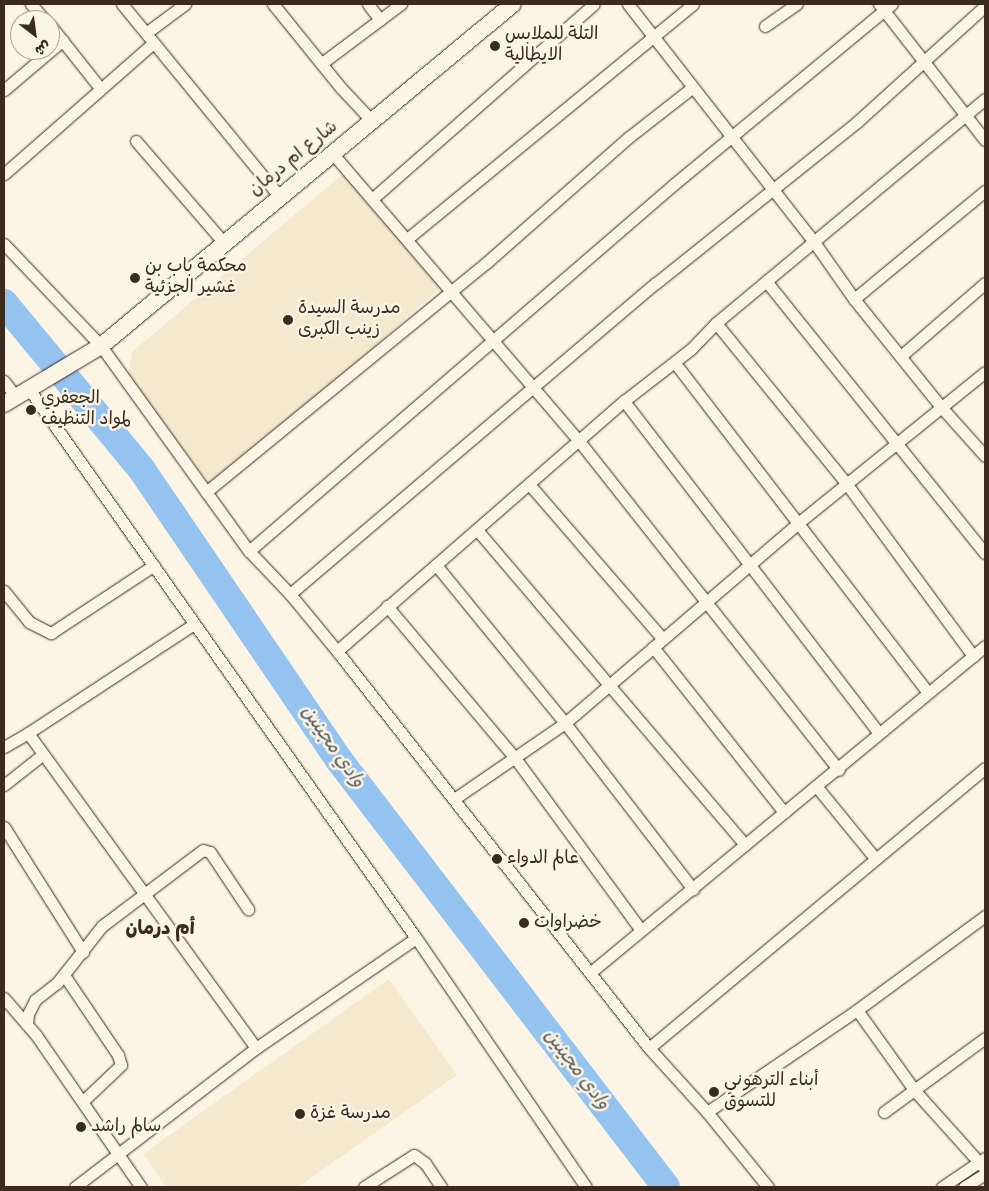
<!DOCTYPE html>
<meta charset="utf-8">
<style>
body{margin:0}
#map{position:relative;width:989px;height:1191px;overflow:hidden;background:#fcf5e5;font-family:"Indie Flower","Playpen Sans Arabic",sans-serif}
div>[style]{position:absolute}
.built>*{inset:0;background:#f4e8ce}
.river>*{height:28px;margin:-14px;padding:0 14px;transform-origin:14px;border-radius:14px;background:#95c3f0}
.roads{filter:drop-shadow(0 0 1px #3b2a1e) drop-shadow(0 0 1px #3b2a1e)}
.street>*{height:11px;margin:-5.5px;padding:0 5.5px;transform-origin:5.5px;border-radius:5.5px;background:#fcf5e5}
.secondary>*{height:16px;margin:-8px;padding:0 8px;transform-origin:8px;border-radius:8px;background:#fcf5e5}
.dots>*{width:14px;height:14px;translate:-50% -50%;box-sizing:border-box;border:2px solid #fcf5e5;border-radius:50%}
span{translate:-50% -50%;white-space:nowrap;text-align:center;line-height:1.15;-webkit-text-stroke:5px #fcf5e5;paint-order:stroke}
.poi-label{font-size:18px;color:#3b2a1e}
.left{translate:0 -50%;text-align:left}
.street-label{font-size:18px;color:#3b2a1e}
.water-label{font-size:19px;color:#56585d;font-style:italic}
.neighbourhood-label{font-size:19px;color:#3b2a1e;font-weight:700}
.frame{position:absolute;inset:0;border:5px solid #3b2a1e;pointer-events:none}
.north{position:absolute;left:10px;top:10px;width:50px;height:50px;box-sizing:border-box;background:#fcf5e5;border:1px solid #afa495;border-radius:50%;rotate:150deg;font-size:14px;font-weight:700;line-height:20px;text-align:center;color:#3b2a1e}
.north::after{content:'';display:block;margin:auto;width:18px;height:22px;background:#3b2a1e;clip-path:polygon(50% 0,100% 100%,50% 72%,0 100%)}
</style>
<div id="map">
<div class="built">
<div style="clip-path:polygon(344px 173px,441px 287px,214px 489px,128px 378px,132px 352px)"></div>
<div style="clip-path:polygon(389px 979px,457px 1075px,298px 1187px,166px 1187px,143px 1154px)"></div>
</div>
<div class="river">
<div style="left:4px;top:303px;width:217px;rotate:50.4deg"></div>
<div style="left:142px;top:470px;width:351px;rotate:55.8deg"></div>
<div style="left:339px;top:760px;width:538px;rotate:52.55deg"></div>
</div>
<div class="roads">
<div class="street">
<div style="left:31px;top:4px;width:21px;rotate:49deg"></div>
<div style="left:122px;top:4px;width:248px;rotate:50.7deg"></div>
<div style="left:273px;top:4px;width:108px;rotate:51deg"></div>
<div style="left:341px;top:88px;width:45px;rotate:46.8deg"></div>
<div style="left:368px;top:4px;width:20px;rotate:53deg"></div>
<div style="left:628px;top:4px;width:302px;rotate:52deg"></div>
<div style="left:814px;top:242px;width:70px;rotate:54.9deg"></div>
<div style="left:854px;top:299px;width:140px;rotate:51.1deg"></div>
<div style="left:942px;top:408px;width:64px;rotate:48.1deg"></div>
<div style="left:879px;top:4px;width:172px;rotate:52.1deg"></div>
<div style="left:50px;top:25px;width:80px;rotate:51.6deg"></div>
<div style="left:765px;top:26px;width:39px;rotate:-35deg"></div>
<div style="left:146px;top:33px;width:49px;rotate:-36.6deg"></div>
<div style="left:322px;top:63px;width:99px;rotate:-36.8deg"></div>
<div style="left:4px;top:90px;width:77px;rotate:-40.3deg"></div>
<div style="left:136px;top:141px;width:135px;rotate:49.2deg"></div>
<div style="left:333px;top:154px;width:378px;rotate:49.4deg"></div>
<div style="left:579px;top:441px;width:419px;rotate:51.7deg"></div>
<div style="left:4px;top:174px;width:198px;rotate:-41.3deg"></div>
<div style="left:372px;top:199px;width:295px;rotate:-41.3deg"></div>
<div style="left:407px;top:239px;width:370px;rotate:-39.4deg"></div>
<div style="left:4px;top:244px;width:141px;rotate:46.4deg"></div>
<div style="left:101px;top:346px;width:253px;rotate:54.2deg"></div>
<div style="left:249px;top:551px;width:59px;rotate:46.4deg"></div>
<div style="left:290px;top:594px;width:74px;rotate:50.5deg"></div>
<div style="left:337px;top:651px;width:505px;rotate:51.84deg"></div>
<div style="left:649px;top:1048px;width:86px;rotate:47.8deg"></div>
<div style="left:707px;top:1112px;width:97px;rotate:50.9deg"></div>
<div style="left:766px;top:281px;width:349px;rotate:51.2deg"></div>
<div style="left:854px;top:299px;width:170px;rotate:-39.5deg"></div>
<div style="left:716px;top:323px;width:206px;rotate:50.9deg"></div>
<div style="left:846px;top:483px;width:215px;rotate:53.7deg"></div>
<div style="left:902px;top:355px;width:110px;rotate:-40.9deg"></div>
<div style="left:675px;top:363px;width:414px;rotate:52.5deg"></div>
<div style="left:4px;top:381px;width:20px;rotate:53deg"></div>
<div style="left:29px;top:389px;width:672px;rotate:54.82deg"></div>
<div style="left:416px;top:938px;width:301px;rotate:55.7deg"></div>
<div style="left:624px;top:401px;width:419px;rotate:52.5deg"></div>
<div style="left:529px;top:484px;width:205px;rotate:49.2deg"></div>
<div style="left:206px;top:492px;width:362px;rotate:-39.3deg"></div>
<div style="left:486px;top:263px;width:191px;rotate:-41.4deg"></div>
<div style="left:629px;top:137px;width:81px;rotate:-38deg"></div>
<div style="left:478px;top:531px;width:412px;rotate:49.6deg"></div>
<div style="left:249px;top:551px;width:560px;rotate:-40.8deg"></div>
<div style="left:673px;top:185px;width:284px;rotate:-39.6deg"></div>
<div style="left:436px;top:565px;width:204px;rotate:50.8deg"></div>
<div style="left:565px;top:723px;width:210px;rotate:52.4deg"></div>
<div style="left:4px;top:591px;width:40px;rotate:51deg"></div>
<div style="left:29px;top:622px;width:25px;rotate:27deg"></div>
<div style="left:51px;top:633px;width:123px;rotate:-33.4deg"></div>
<div style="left:290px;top:594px;width:480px;rotate:-40.4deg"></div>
<div style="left:656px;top:283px;width:258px;rotate:-38.7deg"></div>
<div style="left:857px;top:122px;width:173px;rotate:-42.2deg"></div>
<div style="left:387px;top:606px;width:199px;rotate:49.9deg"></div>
<div style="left:515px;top:758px;width:213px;rotate:53.8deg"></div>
<div style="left:194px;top:624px;width:199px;rotate:146.7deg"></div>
<div style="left:28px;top:733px;width:389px;rotate:54.1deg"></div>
<div style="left:653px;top:647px;width:211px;rotate:51.6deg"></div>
<div style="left:337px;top:651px;width:381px;rotate:-41.1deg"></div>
<div style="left:624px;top:401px;width:85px;rotate:-37.8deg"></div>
<div style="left:691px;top:349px;width:36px;rotate:-46deg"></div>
<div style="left:716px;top:323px;width:350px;rotate:-39.8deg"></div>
<div style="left:4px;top:747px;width:28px;rotate:-30deg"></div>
<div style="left:4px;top:785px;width:48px;rotate:-38.3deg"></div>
<div style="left:816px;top:786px;width:93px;rotate:50.7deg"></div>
<div style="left:454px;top:799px;width:135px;rotate:-34.4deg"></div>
<div style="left:565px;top:723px;width:307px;rotate:-40.6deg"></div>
<div style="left:798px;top:523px;width:240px;rotate:-38.9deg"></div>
<div style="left:4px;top:827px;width:148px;rotate:57.7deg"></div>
<div style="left:591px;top:972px;width:511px;rotate:-39.6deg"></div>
<div style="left:64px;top:975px;width:97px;rotate:56deg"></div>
<div style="left:118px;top:1055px;width:10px;rotate:73deg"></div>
<div style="left:121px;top:1065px;width:52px;rotate:136.5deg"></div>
<div style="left:4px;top:998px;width:49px;rotate:49.1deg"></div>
<div style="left:36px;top:1035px;width:185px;rotate:55.4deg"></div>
<div style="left:857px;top:1010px;width:100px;rotate:54.4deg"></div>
<div style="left:915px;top:1091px;width:105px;rotate:48.1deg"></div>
<div style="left:27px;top:1024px;width:10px;rotate:-84deg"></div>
<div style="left:28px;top:1014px;width:16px;rotate:-63deg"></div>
<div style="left:35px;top:1000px;width:28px;rotate:-38deg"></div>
<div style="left:57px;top:983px;width:73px;rotate:-51.7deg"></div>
<div style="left:102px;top:926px;width:126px;rotate:-37deg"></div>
<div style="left:203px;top:850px;width:7px;rotate:16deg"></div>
<div style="left:210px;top:852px;width:69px;rotate:56.3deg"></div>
<div style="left:649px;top:1048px;width:437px;rotate:-39.8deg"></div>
<div style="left:707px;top:1112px;width:181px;rotate:-34.2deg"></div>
<div style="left:857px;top:1010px;width:159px;rotate:-36.3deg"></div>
<div style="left:884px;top:1112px;width:125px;rotate:-36.2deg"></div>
<div style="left:75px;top:1187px;width:228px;rotate:-37.5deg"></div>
<div style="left:256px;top:1048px;width:194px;rotate:-34.5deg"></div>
<div style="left:364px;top:1187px;width:59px;rotate:-32.6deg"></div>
<div style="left:414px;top:1155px;width:14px;rotate:36deg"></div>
<div style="left:425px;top:1163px;width:29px;rotate:56deg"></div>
<div style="left:942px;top:1187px;width:52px;rotate:-34deg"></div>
<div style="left:964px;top:1187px;width:25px;rotate:-32deg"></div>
</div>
<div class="secondary">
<div style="left:4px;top:404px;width:113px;rotate:-30.9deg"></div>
<div style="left:101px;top:346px;width:535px;rotate:-39.7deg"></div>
</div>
</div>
<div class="dots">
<div style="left:495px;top:46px;background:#3b2a1e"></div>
<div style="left:135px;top:278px;background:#3b2a1e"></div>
<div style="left:288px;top:320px;background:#3b2a1e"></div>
<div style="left:31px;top:410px;background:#3b2a1e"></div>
<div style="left:497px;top:859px;background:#3b2a1e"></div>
<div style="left:524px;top:923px;background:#3b2a1e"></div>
<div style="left:714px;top:1092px;background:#3b2a1e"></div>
<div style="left:300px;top:1114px;background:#3b2a1e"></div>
<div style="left:81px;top:1127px;background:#3b2a1e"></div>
</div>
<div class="poi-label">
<span class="left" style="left:505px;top:46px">التلة للملابس<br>الايطالية</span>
<span class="left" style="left:145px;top:278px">محكمة باب بن<br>غشير الجزئية</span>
<span class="left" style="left:298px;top:320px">مدرسة السيدة<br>زينب الكبرى</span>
<span class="left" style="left:41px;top:410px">الجعفري<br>لمواد التنظيف</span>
<span class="left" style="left:507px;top:859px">عالم الدواء</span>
<span class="left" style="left:534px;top:923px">خضراوات</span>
<span class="left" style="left:724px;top:1092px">أبناء الترهوني<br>للتسوق</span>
<span class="left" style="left:310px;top:1114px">مدرسة غزة</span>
<span class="left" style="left:91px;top:1127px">سالم راشد</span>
</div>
<div class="street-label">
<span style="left:294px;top:159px;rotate:-39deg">شارع ام درمان</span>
</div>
<div class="water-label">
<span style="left:332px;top:747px;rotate:55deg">وادي مجينين</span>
<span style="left:576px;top:1070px;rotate:53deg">وادي مجينين</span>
</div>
<div class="neighbourhood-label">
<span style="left:160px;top:930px">أم درمان</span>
</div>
<div class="frame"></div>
<div class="north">ش</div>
</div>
